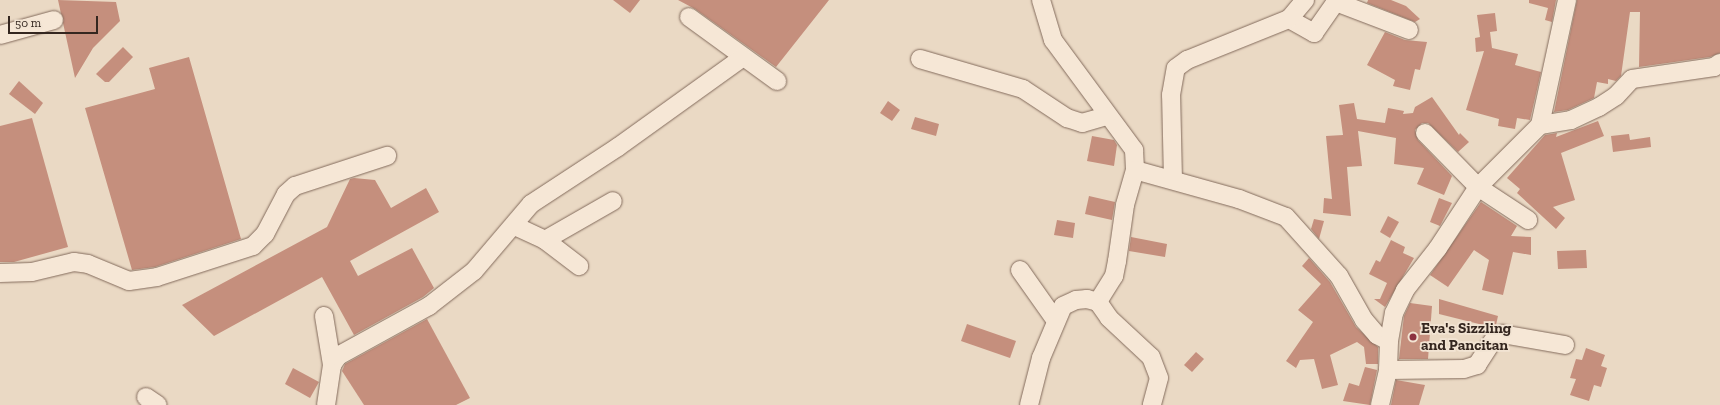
<!DOCTYPE html>
<style>
body{margin:0}
#map{position:relative;width:1720px;height:405px;overflow:hidden;background:#ead9c4;font-family:"Zilla Slab",serif}
div>[style]{position:absolute}
.building>*{inset:0;background:#c58f7d}
.roads{filter:drop-shadow(0 0 1px #836b5c) drop-shadow(0 0 1px #836b5c)}
.minor>*{height:18px;margin:-9px;padding:0 9px;transform-origin:9px;border-radius:9px;background:#f6e7d6}
.dots>*{width:11px;height:11px;translate:-50% -50%;box-sizing:border-box;border:2px solid #f2e4d3;border-radius:50%}
span{translate:-50% -50%;white-space:nowrap;text-align:center;line-height:1.15;-webkit-text-stroke:3.5px #f2e4d3;paint-order:stroke}
.poi-label{font-size:15px;color:#34261f;font-weight:700}
.left{translate:0 -50%;text-align:left}
.scale{position:absolute;left:8px;top:16px;width:90px;height:18px;box-sizing:border-box;border:2px solid #34261f;border-top:0;padding-left:5px;font-size:12px;line-height:14px;white-space:nowrap;color:#34261f;-webkit-text-stroke:3px #f2e4d3;paint-order:stroke}
</style>
<div id="map">
<div class="building">
<div style="clip-path:polygon(58px 0,116px 2px,120px 21px,93px 48px,75px 78px)"></div>
<div style="clip-path:polygon(613px 0,640px 0,630px 13px)"></div>
<div style="clip-path:polygon(678px 0,829px 0,776px 67px,695px 9px)"></div>
<div style="clip-path:polygon(1368px 0,1391px 0,1406px 6px,1420px 19px,1415px 22px,1367px 3px)"></div>
<div style="clip-path:polygon(1529px 0,1556px 0,1552px 22px,1545px 20px,1548px 8px,1529px 3px)"></div>
<div style="clip-path:polygon(1577px 0,1720px 0,1720px 53px,1710px 57px,1639px 67px,1640px 12px,1630px 12px,1621px 76px,1616px 81px,1608px 79px,1608px 84px,1597px 82px,1594px 98px,1568px 110px,1554px 112px)"></div>
<div style="clip-path:polygon(1495px 13px,1497px 31px,1490px 32px,1492px 48px,1518px 54px,1515px 65px,1541px 72px,1530px 120px,1517px 118px,1515px 129px,1498px 126px,1499px 119px,1466px 110px,1484px 51px,1476px 52px,1475px 38px,1480px 37px,1477px 15px)"></div>
<div style="clip-path:polygon(1385px 32px,1405px 40px,1427px 42px,1420px 70px,1415px 69px,1410px 90px,1393px 86px,1395px 80px,1367px 65px)"></div>
<div style="clip-path:polygon(123px 47px,133px 57px,109px 82px,105px 82px,96px 74px)"></div>
<div style="clip-path:polygon(189px 57px,241px 239px,155px 267px,132px 270px,85px 108px,155px 89px,149px 68px)"></div>
<div style="clip-path:polygon(19px 81px,43px 103px,35px 114px,9px 94px)"></div>
<div style="clip-path:polygon(1432px 97px,1459px 135px,1460px 133px,1469px 142px,1458px 152px,1428px 123px,1422px 123px,1415px 130px,1418px 140px,1452px 176px,1444px 195px,1417px 184px,1424px 168px,1394px 164px,1396px 138px,1358px 131px,1362px 166px,1347px 167px,1351px 216px,1323px 213px,1324px 198px,1332px 199px,1326px 136px,1343px 135px,1339px 105px,1354px 103px,1357px 119px,1385px 123px,1388px 108px,1404px 111px,1403px 114px,1413px 113px,1415px 107px)"></div>
<div style="clip-path:polygon(888px 101px,900px 110px,892px 121px,880px 113px)"></div>
<div style="clip-path:polygon(915px 117px,939px 124px,936px 136px,911px 129px)"></div>
<div style="clip-path:polygon(32px 118px,68px 247px,14px 262px,0 262px,0 126px)"></div>
<div style="clip-path:polygon(1598px 121px,1604px 136px,1561px 153px,1575px 200px,1553px 207px,1565px 218px,1556px 229px,1517px 193px,1520px 189px,1507px 178px,1545px 135px,1557px 133px,1556px 137px)"></div>
<div style="clip-path:polygon(1629px 134px,1630px 140px,1650px 137px,1651px 147px,1613px 152px,1611px 136px)"></div>
<div style="clip-path:polygon(1092px 136px,1114px 140px,1117px 145px,1114px 166px,1087px 161px)"></div>
<div style="clip-path:polygon(354px 178px,375px 180px,391px 208px,426px 188px,439px 212px,350px 261px,358px 276px,412px 248px,434px 288px,423px 297px,354px 335px,322px 277px,214px 336px,182px 305px,327px 227px,350px 179px)"></div>
<div style="clip-path:polygon(1089px 196px,1115px 202px,1112px 220px,1085px 214px)"></div>
<div style="clip-path:polygon(1439px 198px,1452px 203px,1440px 226px,1430px 222px)"></div>
<div style="clip-path:polygon(1481px 202px,1517px 226px,1511px 236px,1531px 237px,1531px 255px,1513px 252px,1503px 295px,1482px 290px,1489px 260px,1474px 250px,1448px 287px,1430px 275px)"></div>
<div style="clip-path:polygon(1388px 216px,1399px 222px,1390px 238px,1380px 232px)"></div>
<div style="clip-path:polygon(1314px 219px,1324px 221px,1319px 239px,1311px 229px)"></div>
<div style="clip-path:polygon(1057px 220px,1075px 223px,1073px 238px,1054px 235px)"></div>
<div style="clip-path:polygon(1131px 237px,1167px 244px,1165px 257px,1129px 251px)"></div>
<div style="clip-path:polygon(1391px 240px,1405px 247px,1403px 253px,1414px 258px,1385px 307px,1374px 299px,1380px 299px,1387px 283px,1369px 274px,1376px 260px,1380px 262px)"></div>
<div style="clip-path:polygon(1586px 250px,1587px 268px,1558px 269px,1557px 251px)"></div>
<div style="clip-path:polygon(1309px 258px,1330px 282px,1356px 327px,1378px 347px,1378px 364px,1366px 364px,1364px 347px,1357px 342px,1330px 355px,1338px 385px,1322px 389px,1314px 359px,1300px 360px,1296px 368px,1286px 361px,1313px 322px,1298px 310px,1321px 284px,1302px 266px)"></div>
<div style="clip-path:polygon(1439px 299px,1498px 316px,1496px 325px,1491px 327px,1439px 314px)"></div>
<div style="clip-path:polygon(1410px 303px,1432px 306px,1428px 359px,1399px 359px,1404px 316px)"></div>
<div style="clip-path:polygon(427px 319px,470px 398px,456px 405px,364px 405px,342px 371px,345px 364px)"></div>
<div style="clip-path:polygon(967px 324px,1016px 341px,1010px 358px,961px 341px)"></div>
<div style="clip-path:polygon(1586px 348px,1605px 355px,1601px 366px,1607px 368px,1601px 387px,1594px 385px,1589px 401px,1570px 395px,1576px 379px,1570px 378px,1576px 359px,1582px 360px)"></div>
<div style="clip-path:polygon(1196px 352px,1204px 359px,1192px 372px,1184px 365px)"></div>
<div style="clip-path:polygon(1365px 367px,1377px 370px,1370px 405px,1343px 401px,1349px 383px,1359px 386px)"></div>
<div style="clip-path:polygon(293px 368px,319px 382px,310px 398px,285px 384px)"></div>
<div style="clip-path:polygon(1396px 380px,1425px 385px,1419px 405px,1391px 405px)"></div>
</div>
<div class="roads">
<div class="minor">
<div style="left:1041px;top:0;width:42px;rotate:73.3deg"></div>
<div style="left:1053px;top:40px;width:137px;rotate:53.6deg"></div>
<div style="left:1134px;top:150px;width:20px;rotate:87deg"></div>
<div style="left:1135px;top:170px;width:36px;rotate:106deg"></div>
<div style="left:1125px;top:205px;width:57px;rotate:98.1deg"></div>
<div style="left:1117px;top:261px;width:15px;rotate:101deg"></div>
<div style="left:1114px;top:276px;width:31px;rotate:122deg"></div>
<div style="left:689px;top:17px;width:109px;rotate:36deg"></div>
<div style="left:1289px;top:19px;width:29px;rotate:29deg"></div>
<div style="left:1314px;top:33px;width:38px;rotate:-55deg"></div>
<div style="left:1336px;top:2px;width:78px;rotate:21deg"></div>
<div style="left:0;top:35px;width:56px;rotate:-15.5deg"></div>
<div style="left:920px;top:59px;width:107px;rotate:16.2deg"></div>
<div style="left:1023px;top:89px;width:53px;rotate:33.4deg"></div>
<div style="left:1067px;top:118px;width:16px;rotate:18deg"></div>
<div style="left:1082px;top:123px;width:25px;rotate:-16deg"></div>
<div style="left:1540px;top:125px;width:31px;rotate:-9deg"></div>
<div style="left:1571px;top:120px;width:31px;rotate:-25deg"></div>
<div style="left:1599px;top:107px;width:20px;rotate:-33deg"></div>
<div style="left:1616px;top:96px;width:23px;rotate:-47deg"></div>
<div style="left:1632px;top:79px;width:83px;rotate:-8.3deg"></div>
<div style="left:1714px;top:67px;width:7px;rotate:-34deg"></div>
<div style="left:1425px;top:133px;width:76px;rotate:45.5deg"></div>
<div style="left:1478px;top:187px;width:60px;rotate:33.4deg"></div>
<div style="left:1135px;top:170px;width:108px;rotate:15.6deg"></div>
<div style="left:1239px;top:199px;width:50px;rotate:21deg"></div>
<div style="left:1286px;top:217px;width:79px;rotate:48.1deg"></div>
<div style="left:1339px;top:276px;width:51px;rotate:60.4deg"></div>
<div style="left:1364px;top:320px;width:20px;rotate:49deg"></div>
<div style="left:1377px;top:335px;width:13px;rotate:27deg"></div>
<div style="left:1389px;top:341px;width:28px;rotate:-80deg"></div>
<div style="left:1394px;top:313px;width:25px;rotate:-64deg"></div>
<div style="left:1405px;top:290px;width:53px;rotate:-51.8deg"></div>
<div style="left:1438px;top:248px;width:73px;rotate:-56.7deg"></div>
<div style="left:1478px;top:187px;width:88px;rotate:-45deg"></div>
<div style="left:1540px;top:125px;width:128px;rotate:-77.8deg"></div>
<div style="left:1173px;top:180px;width:85px;rotate:-91.3deg"></div>
<div style="left:1171px;top:95px;width:27px;rotate:-80deg"></div>
<div style="left:1176px;top:68px;width:14px;rotate:-36deg"></div>
<div style="left:1187px;top:60px;width:110px;rotate:-21.9deg"></div>
<div style="left:1289px;top:19px;width:25px;rotate:-50deg"></div>
<div style="left:515px;top:226px;width:33px;rotate:25deg"></div>
<div style="left:545px;top:240px;width:43px;rotate:37.4deg"></div>
<div style="left:545px;top:240px;width:78px;rotate:-29.8deg"></div>
<div style="left:1020px;top:270px;width:62px;rotate:54.8deg"></div>
<div style="left:0;top:273px;width:32px;rotate:-2deg"></div>
<div style="left:32px;top:272px;width:43px;rotate:-13.4deg"></div>
<div style="left:74px;top:262px;width:14px;rotate:8deg"></div>
<div style="left:88px;top:264px;width:44px;rotate:22.5deg"></div>
<div style="left:129px;top:281px;width:28px;rotate:-8deg"></div>
<div style="left:157px;top:277px;width:101px;rotate:-17.9deg"></div>
<div style="left:253px;top:246px;width:17px;rotate:-45deg"></div>
<div style="left:265px;top:234px;width:45px;rotate:-62.3deg"></div>
<div style="left:286px;top:194px;width:12px;rotate:-42deg"></div>
<div style="left:295px;top:186px;width:97px;rotate:-18.1deg"></div>
<div style="left:324px;top:316px;width:50px;rotate:80.7deg"></div>
<div style="left:332px;top:365px;width:40px;rotate:98.5deg"></div>
<div style="left:332px;top:365px;width:11px;rotate:-56deg"></div>
<div style="left:338px;top:356px;width:104px;rotate:-28.8deg"></div>
<div style="left:429px;top:306px;width:57px;rotate:-37.9deg"></div>
<div style="left:474px;top:271px;width:88px;rotate:-49.6deg"></div>
<div style="left:531px;top:204px;width:104px;rotate:-33.2deg"></div>
<div style="left:618px;top:147px;width:153px;rotate:-35.7deg"></div>
<div style="left:1388px;top:370px;width:76px;rotate:-0.8deg"></div>
<div style="left:1464px;top:369px;width:14px;rotate:-17deg"></div>
<div style="left:1477px;top:365px;width:33px;rotate:-57deg"></div>
<div style="left:1495px;top:337px;width:8px;rotate:-23deg"></div>
<div style="left:1502px;top:334px;width:64px;rotate:9.9deg"></div>
<div style="left:146px;top:397px;width:14px;rotate:34deg"></div>
<div style="left:1029px;top:405px;width:49px;rotate:-75.7deg"></div>
<div style="left:1041px;top:358px;width:56px;rotate:-67.1deg"></div>
<div style="left:1063px;top:306px;width:14px;rotate:-25deg"></div>
<div style="left:1076px;top:300px;width:11px;rotate:-5deg"></div>
<div style="left:1087px;top:299px;width:11px;rotate:15deg"></div>
<div style="left:1098px;top:302px;width:19px;rotate:55deg"></div>
<div style="left:1109px;top:318px;width:57px;rotate:42.9deg"></div>
<div style="left:1151px;top:357px;width:22px;rotate:69deg"></div>
<div style="left:1159px;top:378px;width:28px;rotate:105deg"></div>
<div style="left:1380px;top:405px;width:36px;rotate:-77deg"></div>
<div style="left:1388px;top:370px;width:29px;rotate:-88deg"></div>
</div>
</div>
<div class="dots">
<div style="left:1413px;top:337px;background:#8d3140"></div>
</div>
<div class="poi-label">
<span class="left" style="left:1421px;top:337px">Eva's Sizzling<br>and Pancitan</span>
</div>
<div class="scale">50 m</div>
</div>
